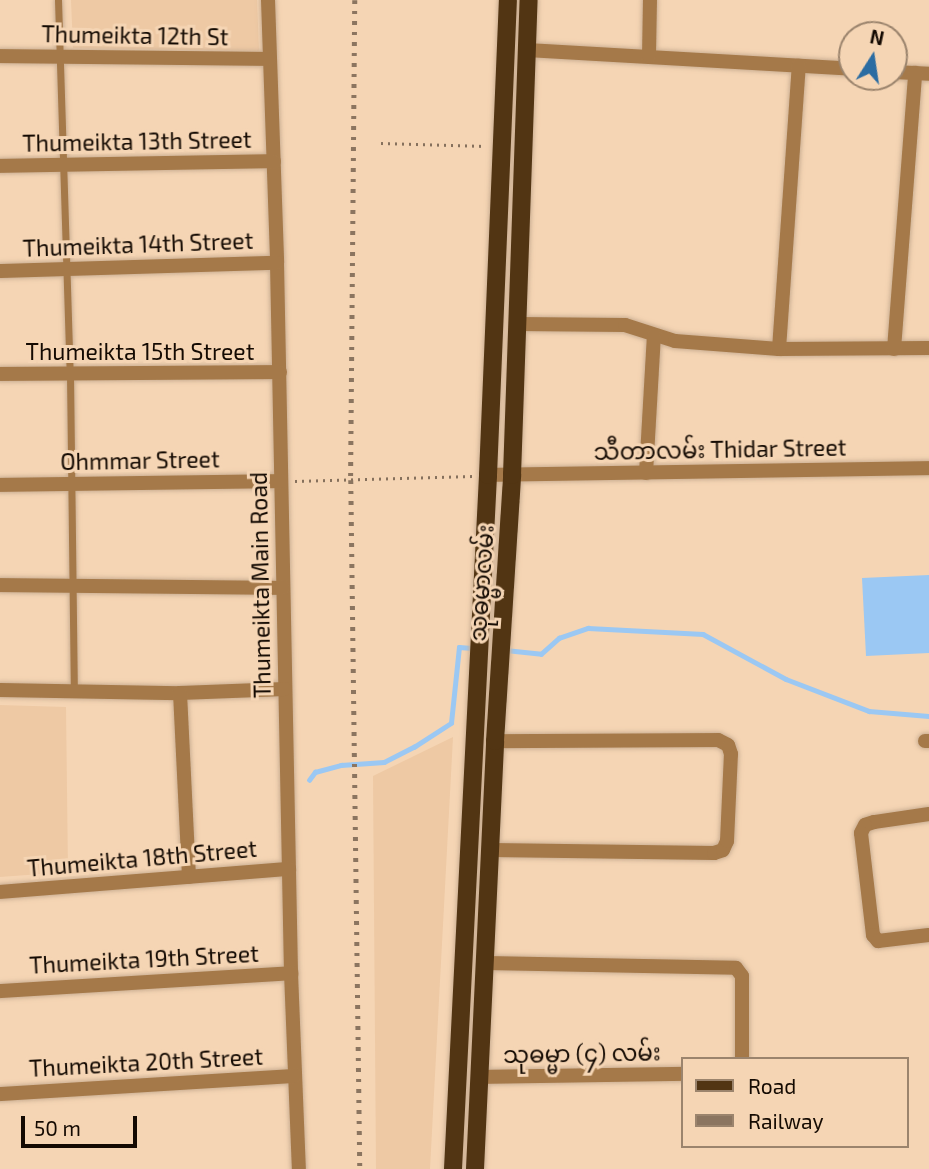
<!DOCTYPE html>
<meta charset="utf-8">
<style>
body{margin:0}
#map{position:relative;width:929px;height:1169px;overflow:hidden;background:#f5d5b4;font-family:"Exo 2","Noto Sans Myanmar",sans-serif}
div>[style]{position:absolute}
.built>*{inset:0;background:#eec9a4}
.water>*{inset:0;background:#9bc8f3}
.stream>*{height:4.5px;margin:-2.25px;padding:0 2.25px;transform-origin:2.25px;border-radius:2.25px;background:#9bc8f3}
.path>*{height:2.5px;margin-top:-1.25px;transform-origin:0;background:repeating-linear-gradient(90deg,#85705c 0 2px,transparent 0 7px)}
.roads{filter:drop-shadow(0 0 2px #ccb094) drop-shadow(0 0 2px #ccb094)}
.lane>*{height:7px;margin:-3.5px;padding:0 3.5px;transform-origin:3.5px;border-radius:3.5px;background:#a57949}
.street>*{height:14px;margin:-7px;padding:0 7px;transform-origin:7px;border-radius:7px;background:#a57949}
.primary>*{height:18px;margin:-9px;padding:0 9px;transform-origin:9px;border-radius:9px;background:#523513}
.rail>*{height:4.5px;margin-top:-2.25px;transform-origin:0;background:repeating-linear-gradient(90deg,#8b7560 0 3.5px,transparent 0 10.5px)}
span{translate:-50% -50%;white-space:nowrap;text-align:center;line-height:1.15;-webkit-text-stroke:6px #f5d5b4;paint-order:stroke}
.street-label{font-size:23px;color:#140a02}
.legend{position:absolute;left:681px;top:1057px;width:228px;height:91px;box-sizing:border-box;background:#f5d5b4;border:2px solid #9b846d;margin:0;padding:9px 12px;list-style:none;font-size:21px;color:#140a02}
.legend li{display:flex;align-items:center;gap:14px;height:35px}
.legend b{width:35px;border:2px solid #9b846d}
.north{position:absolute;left:838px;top:21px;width:70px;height:70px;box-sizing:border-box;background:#f5d5b4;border:2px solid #9b846d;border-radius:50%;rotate:12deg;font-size:19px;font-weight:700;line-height:28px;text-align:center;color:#140a02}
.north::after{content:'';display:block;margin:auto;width:24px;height:32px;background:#2b6ca2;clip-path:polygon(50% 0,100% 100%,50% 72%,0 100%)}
.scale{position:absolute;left:21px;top:1116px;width:116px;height:32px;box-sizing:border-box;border:4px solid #140a02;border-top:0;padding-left:9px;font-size:21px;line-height:24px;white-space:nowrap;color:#140a02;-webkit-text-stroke:5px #f5d5b4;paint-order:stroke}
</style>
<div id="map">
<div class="built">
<div style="clip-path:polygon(71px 0,257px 0,259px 51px,73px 48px)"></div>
<div style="clip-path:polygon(0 705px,66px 707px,68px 872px,0 877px)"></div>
<div style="clip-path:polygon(453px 737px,430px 1169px,376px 1169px,373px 776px)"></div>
</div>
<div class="water">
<div style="clip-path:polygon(929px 575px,929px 653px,866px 656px,862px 578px)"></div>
</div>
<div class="stream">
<div style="left:505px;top:650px;width:36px;rotate:6deg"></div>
<div style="left:541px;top:654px;width:24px;rotate:-42deg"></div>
<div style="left:559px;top:638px;width:31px;rotate:-19deg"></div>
<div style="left:588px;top:628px;width:115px;rotate:3deg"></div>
<div style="left:703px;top:634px;width:94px;rotate:28.5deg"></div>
<div style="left:786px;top:679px;width:89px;rotate:21.1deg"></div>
<div style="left:869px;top:711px;width:60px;rotate:4.8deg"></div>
<div style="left:309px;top:780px;width:10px;rotate:-53deg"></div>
<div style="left:315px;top:772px;width:27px;rotate:-15deg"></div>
<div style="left:341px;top:765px;width:43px;rotate:-4deg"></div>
<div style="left:384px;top:762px;width:34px;rotate:-27deg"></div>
<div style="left:414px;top:747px;width:44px;rotate:-33deg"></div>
<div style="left:451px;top:723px;width:76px;rotate:-84deg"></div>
<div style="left:459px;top:647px;width:16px;rotate:4deg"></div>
</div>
<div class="path">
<div style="left:381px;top:143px;width:105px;rotate:1.6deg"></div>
<div style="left:295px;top:481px;width:178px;rotate:-1.6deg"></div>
</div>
<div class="roads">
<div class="lane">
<div style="left:58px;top:0;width:374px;rotate:88.2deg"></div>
<div style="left:70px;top:374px;width:317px;rotate:89.3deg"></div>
</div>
<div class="street">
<div style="left:268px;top:0;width:263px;rotate:88deg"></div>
<div style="left:277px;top:263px;width:710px;rotate:88.87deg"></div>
<div style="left:291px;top:973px;width:196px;rotate:87.7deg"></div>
<div style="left:527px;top:50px;width:326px;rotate:3.3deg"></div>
<div style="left:0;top:56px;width:269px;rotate:0.6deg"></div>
<div style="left:649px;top:56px;width:56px;rotate:-89deg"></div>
<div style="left:894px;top:72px;width:35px;rotate:3deg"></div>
<div style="left:0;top:166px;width:274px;rotate:-1deg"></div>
<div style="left:0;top:271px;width:277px;rotate:-1.7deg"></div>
<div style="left:517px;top:324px;width:108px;rotate:0.5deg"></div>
<div style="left:625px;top:325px;width:52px;rotate:17.7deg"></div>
<div style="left:675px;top:341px;width:104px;rotate:4.4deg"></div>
<div style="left:779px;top:349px;width:150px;rotate:-0.4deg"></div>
<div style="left:779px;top:349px;width:284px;rotate:-86deg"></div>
<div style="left:894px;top:349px;width:277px;rotate:-85.6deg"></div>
<div style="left:0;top:374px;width:280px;rotate:-0.4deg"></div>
<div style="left:646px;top:473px;width:138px;rotate:-86.7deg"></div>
<div style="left:488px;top:475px;width:441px;rotate:-0.9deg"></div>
<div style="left:0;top:485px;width:281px;rotate:-0.8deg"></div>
<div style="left:0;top:585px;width:283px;rotate:0.6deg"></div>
<div style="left:0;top:690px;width:180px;rotate:1deg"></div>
<div style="left:180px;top:693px;width:105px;rotate:-2.2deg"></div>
<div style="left:180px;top:693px;width:184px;rotate:87.2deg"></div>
<div style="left:925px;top:741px;width:4px"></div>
<div style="left:929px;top:814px;width:56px;rotate:171.7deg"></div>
<div style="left:874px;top:822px;width:9px;rotate:162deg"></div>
<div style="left:865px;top:825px;width:9px;rotate:117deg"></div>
<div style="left:861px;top:833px;width:103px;rotate:83.3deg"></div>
<div style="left:873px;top:935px;width:8px;rotate:50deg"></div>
<div style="left:878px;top:941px;width:51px;rotate:-6.7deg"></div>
<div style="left:491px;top:850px;width:223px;rotate:0.8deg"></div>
<div style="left:714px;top:853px;width:9px;rotate:-18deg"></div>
<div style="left:723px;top:850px;width:10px;rotate:-66deg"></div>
<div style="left:727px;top:841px;width:87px;rotate:-87.4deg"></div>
<div style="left:731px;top:754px;width:9px;rotate:-108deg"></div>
<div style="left:728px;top:745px;width:11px;rotate:-153deg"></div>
<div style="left:718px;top:740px;width:223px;rotate:179.7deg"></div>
<div style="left:0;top:892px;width:290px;rotate:-4.6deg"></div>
<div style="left:486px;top:963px;width:250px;rotate:1.1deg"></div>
<div style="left:736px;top:968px;width:10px;rotate:53deg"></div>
<div style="left:742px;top:976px;width:83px;rotate:90deg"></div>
<div style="left:0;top:991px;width:292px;rotate:-3.5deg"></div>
<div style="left:482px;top:1077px;width:200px;rotate:-0.9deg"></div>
<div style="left:0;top:1094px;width:295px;rotate:-3.5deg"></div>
</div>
<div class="primary">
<div style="left:453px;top:1169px;width:695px;rotate:-87.11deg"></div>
<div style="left:488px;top:475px;width:475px;rotate:-87.6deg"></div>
<div style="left:475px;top:1169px;width:428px;rotate:-87.3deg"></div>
<div style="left:495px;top:741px;width:267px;rotate:-86.3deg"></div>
<div style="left:512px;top:475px;width:475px;rotate:-88deg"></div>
</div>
</div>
<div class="rail">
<div style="left:355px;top:0;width:480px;rotate:90.5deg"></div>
<div style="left:351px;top:480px;width:689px;rotate:89.25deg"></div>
</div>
<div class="street-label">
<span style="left:135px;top:35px;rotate:1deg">Thumeikta 12th St</span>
<span style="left:137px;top:141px;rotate:-1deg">Thumeikta 13th Street</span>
<span style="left:138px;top:244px;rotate:-2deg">Thumeikta 14th Street</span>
<span style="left:140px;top:351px">Thumeikta 15th Street</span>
<span style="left:720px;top:449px;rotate:-1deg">သီတာလမ်း Thidar Street</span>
<span style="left:140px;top:460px;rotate:-1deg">Ohmmar Street</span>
<span style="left:481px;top:583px;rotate:-86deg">သုဓမ္မာလမ်း</span>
<span style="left:260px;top:585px;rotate:-91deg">Thumeikta Main Road</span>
<span style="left:142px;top:858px;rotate:-5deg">Thumeikta 18th Street</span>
<span style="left:144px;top:959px;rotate:-3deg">Thumeikta 19th Street</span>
<span style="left:582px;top:1053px;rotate:-1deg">သုဓမ္မာ (၄) လမ်း</span>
<span style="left:146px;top:1062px;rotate:-3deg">Thumeikta 20th Street</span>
</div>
<ul class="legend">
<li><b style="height:9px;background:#523513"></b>Road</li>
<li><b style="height:9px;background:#8b7560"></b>Railway</li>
</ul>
<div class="north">N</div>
<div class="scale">50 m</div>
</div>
